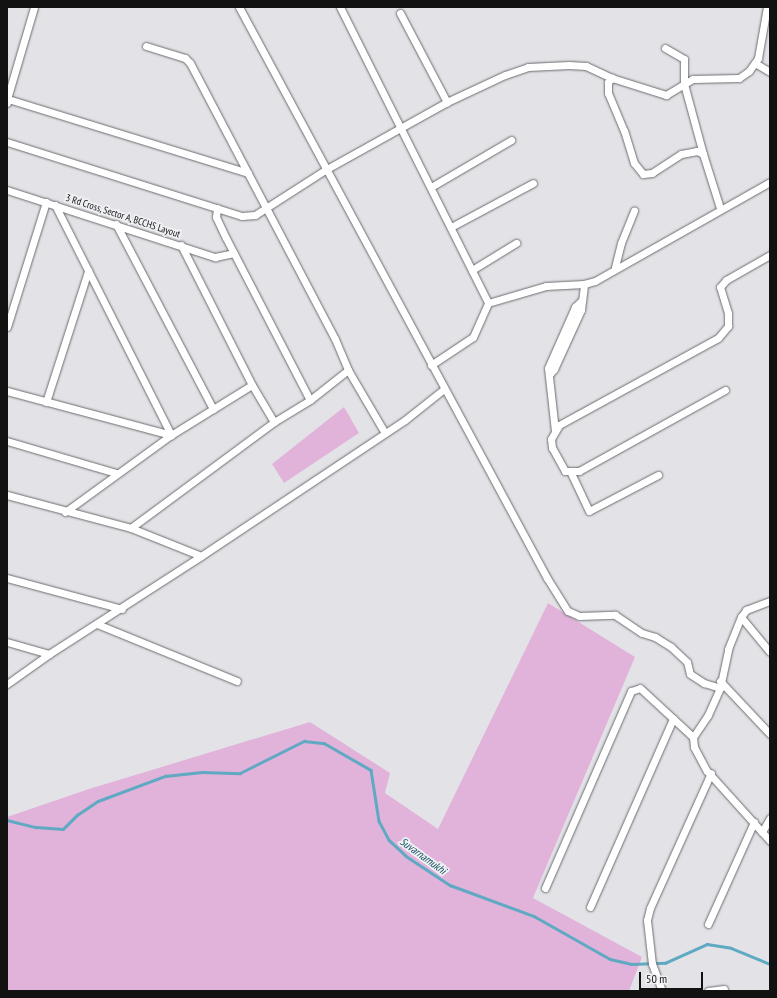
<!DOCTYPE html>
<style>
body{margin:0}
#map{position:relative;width:777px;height:998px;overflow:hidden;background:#e3e3e7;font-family:"PT Sans Narrow",sans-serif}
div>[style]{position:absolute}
.green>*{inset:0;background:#e1b3da}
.stream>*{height:2.5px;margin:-1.25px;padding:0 1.25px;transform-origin:1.25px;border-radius:1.25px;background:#60a9c2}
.roads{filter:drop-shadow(0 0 1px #6b6c6f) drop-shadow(0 0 1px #6b6c6f)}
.minor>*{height:7px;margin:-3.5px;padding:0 3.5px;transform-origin:3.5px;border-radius:3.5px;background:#fff}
span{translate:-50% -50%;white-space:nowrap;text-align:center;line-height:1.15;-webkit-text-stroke:3.5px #f0f1f4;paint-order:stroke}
.street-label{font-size:10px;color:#121213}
.water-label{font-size:11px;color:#135063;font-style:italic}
.frame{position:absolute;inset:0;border:8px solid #121213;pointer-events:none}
.scale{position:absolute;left:639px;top:972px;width:64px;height:18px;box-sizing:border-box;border:2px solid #121213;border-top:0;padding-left:5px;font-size:12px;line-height:14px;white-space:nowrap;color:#121213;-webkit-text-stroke:3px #f0f1f4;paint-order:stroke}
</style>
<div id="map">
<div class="green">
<div style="clip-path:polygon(344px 407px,359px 433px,284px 483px,272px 464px)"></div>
<div style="clip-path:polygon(548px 603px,635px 657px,533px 898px,642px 957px,629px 991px,7px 991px,7px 817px,89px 789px,310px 722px,390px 773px,385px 793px,438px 829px)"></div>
</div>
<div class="stream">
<div style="left:7px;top:820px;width:30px;rotate:14deg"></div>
<div style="left:36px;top:827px;width:27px;rotate:4deg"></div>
<div style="left:63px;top:829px;width:20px;rotate:-45deg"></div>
<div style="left:77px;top:815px;width:25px;rotate:-34deg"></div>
<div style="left:98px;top:801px;width:72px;rotate:-20.5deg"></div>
<div style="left:165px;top:776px;width:37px;rotate:-6deg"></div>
<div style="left:202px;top:772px;width:38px;rotate:2deg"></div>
<div style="left:240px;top:773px;width:72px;rotate:-26.6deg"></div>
<div style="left:304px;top:741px;width:20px;rotate:6deg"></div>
<div style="left:324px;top:743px;width:54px;rotate:29.9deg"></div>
<div style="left:371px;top:770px;width:52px;rotate:81.1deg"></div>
<div style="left:379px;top:821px;width:21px;rotate:62deg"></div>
<div style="left:389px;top:840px;width:23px;rotate:43deg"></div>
<div style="left:406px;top:856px;width:53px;rotate:33.4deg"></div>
<div style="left:450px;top:885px;width:90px;rotate:20.3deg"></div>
<div style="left:534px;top:916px;width:87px;rotate:29.5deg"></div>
<div style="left:610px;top:959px;width:22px;rotate:13deg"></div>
<div style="left:631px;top:964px;width:34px;rotate:-2deg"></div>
<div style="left:665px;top:963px;width:46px;rotate:-24.3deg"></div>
<div style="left:707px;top:944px;width:24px;rotate:9deg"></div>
<div style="left:731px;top:948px;width:42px;rotate:22.3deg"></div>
</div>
<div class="roads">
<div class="minor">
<div style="left:239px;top:7px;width:649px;rotate:61.66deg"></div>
<div style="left:547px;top:578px;width:39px;rotate:58deg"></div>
<div style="left:568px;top:611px;width:12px;rotate:24deg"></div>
<div style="left:579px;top:616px;width:36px;rotate:-2deg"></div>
<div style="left:615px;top:615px;width:32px;rotate:34deg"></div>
<div style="left:642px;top:633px;width:14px;rotate:17deg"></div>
<div style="left:655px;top:637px;width:19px;rotate:32deg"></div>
<div style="left:671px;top:647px;width:22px;rotate:43deg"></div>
<div style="left:687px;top:662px;width:12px;rotate:76deg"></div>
<div style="left:690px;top:674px;width:17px;rotate:33deg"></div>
<div style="left:704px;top:683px;width:17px;rotate:17deg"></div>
<div style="left:720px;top:688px;width:40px;rotate:-78deg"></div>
<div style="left:728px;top:649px;width:35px;rotate:-68deg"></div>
<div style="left:741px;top:617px;width:9px;rotate:-54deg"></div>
<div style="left:746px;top:610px;width:26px;rotate:-21deg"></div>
<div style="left:340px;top:7px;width:331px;rotate:63.4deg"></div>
<div style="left:400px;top:13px;width:101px;rotate:62.2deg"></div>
<div style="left:146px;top:46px;width:41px;rotate:17.1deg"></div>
<div style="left:185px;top:58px;width:7px;rotate:45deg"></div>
<div style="left:190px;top:63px;width:312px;rotate:62.3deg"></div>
<div style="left:335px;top:339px;width:34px;rotate:67deg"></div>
<div style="left:348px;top:370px;width:48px;rotate:141.7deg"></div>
<div style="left:310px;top:400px;width:42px;rotate:148.6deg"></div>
<div style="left:274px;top:422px;width:178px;rotate:143.5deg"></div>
<div style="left:131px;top:528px;width:75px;rotate:21.8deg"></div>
<div style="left:201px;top:556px;width:245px;rotate:-33.7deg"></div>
<div style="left:405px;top:420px;width:50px;rotate:-38.5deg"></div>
<div style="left:665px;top:48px;width:22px;rotate:30deg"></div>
<div style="left:684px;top:59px;width:25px;rotate:90deg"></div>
<div style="left:684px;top:84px;width:73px;rotate:74.8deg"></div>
<div style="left:755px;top:63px;width:17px;rotate:31deg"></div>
<div style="left:7px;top:99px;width:96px;rotate:-73.6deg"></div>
<div style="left:7px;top:103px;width:4px;rotate:-76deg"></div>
<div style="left:8px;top:99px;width:251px;rotate:17.1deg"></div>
<div style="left:7px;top:142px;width:246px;rotate:17.5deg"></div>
<div style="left:242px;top:216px;width:13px;rotate:-4deg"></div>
<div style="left:255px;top:215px;width:83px;rotate:-32.7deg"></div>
<div style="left:325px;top:170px;width:140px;rotate:-29.1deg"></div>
<div style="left:447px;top:102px;width:64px;rotate:-25deg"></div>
<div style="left:505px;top:75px;width:24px;rotate:-19deg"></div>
<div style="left:528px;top:67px;width:41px;rotate:-2.8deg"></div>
<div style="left:569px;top:65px;width:17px;rotate:3deg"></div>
<div style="left:586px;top:66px;width:29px;rotate:25deg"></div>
<div style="left:431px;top:187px;width:93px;rotate:-30.4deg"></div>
<div style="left:7px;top:190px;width:219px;rotate:17.9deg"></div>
<div style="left:215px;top:257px;width:19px;rotate:-12deg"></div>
<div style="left:55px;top:205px;width:258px;rotate:63.2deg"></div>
<div style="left:171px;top:435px;width:131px;rotate:144deg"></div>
<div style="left:217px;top:208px;width:9px;rotate:96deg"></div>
<div style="left:216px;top:217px;width:23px;rotate:65deg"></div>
<div style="left:226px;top:238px;width:182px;rotate:62.6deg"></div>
<div style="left:720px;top:208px;width:57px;rotate:-107.5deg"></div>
<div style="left:703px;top:154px;width:7px;rotate:-153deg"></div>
<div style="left:697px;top:151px;width:16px;rotate:169deg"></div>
<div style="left:681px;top:154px;width:35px;rotate:147deg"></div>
<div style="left:652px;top:173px;width:9px;rotate:174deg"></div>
<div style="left:643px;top:174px;width:14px;rotate:-129deg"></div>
<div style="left:634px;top:163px;width:34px;rotate:-107deg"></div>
<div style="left:624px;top:131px;width:41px;rotate:-112.8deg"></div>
<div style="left:608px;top:93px;width:11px;rotate:-90deg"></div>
<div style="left:608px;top:82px;width:6px;rotate:-45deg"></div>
<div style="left:612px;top:78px;width:57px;rotate:17.5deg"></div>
<div style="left:666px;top:95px;width:31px;rotate:-31deg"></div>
<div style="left:693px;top:79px;width:46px;rotate:-1.2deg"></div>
<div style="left:739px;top:78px;width:12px;rotate:-35deg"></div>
<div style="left:749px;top:71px;width:16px;rotate:-55deg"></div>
<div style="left:758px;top:58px;width:52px;rotate:-80deg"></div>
<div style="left:116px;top:224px;width:209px;rotate:62.3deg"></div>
<div style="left:451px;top:227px;width:93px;rotate:-28.2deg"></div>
<div style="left:615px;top:267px;width:25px;rotate:-76deg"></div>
<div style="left:621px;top:243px;width:35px;rotate:-68deg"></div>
<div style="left:472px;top:270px;width:52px;rotate:-31.5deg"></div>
<div style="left:7px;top:327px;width:131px;rotate:-72.7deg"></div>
<div style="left:431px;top:365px;width:50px;rotate:-33.7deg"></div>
<div style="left:473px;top:337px;width:37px;rotate:-66deg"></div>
<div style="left:488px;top:303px;width:60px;rotate:-16.3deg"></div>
<div style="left:546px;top:286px;width:38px;rotate:-3deg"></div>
<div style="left:584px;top:284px;width:11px;rotate:-15deg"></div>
<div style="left:595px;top:281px;width:201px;rotate:-29.5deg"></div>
<div style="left:348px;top:370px;width:73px;rotate:59.6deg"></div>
<div style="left:549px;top:375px;width:8px;rotate:-50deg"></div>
<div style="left:554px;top:369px;width:65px;rotate:-65.4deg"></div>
<div style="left:581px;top:310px;width:26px;rotate:-83deg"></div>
<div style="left:252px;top:385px;width:43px;rotate:59.3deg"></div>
<div style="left:725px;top:390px;width:167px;rotate:151deg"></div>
<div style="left:579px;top:471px;width:14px;rotate:180deg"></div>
<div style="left:565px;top:471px;width:26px;rotate:-119deg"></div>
<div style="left:552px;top:448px;width:9px;rotate:-96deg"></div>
<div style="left:551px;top:439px;width:16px;rotate:-60deg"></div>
<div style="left:559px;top:425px;width:181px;rotate:-28.7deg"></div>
<div style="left:718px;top:338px;width:16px;rotate:-50deg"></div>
<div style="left:728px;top:326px;width:13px;rotate:-90deg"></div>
<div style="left:728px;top:313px;width:27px;rotate:-107deg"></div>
<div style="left:720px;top:287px;width:9px;rotate:-49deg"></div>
<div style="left:726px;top:280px;width:51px;rotate:-29.6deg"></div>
<div style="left:7px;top:391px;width:170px;rotate:15deg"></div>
<div style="left:171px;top:435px;width:95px;rotate:-31.7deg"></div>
<div style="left:252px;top:385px;width:157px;rotate:-116.9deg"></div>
<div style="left:46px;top:402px;width:138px;rotate:-72.2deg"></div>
<div style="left:555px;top:431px;width:63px;rotate:-96.3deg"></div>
<div style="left:548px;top:368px;width:67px;rotate:-66.1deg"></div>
<div style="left:575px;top:307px;width:10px;rotate:-45deg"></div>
<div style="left:7px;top:441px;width:114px;rotate:16.4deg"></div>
<div style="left:571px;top:473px;width:42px;rotate:64.7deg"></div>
<div style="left:589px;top:511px;width:78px;rotate:-27.6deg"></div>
<div style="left:7px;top:495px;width:128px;rotate:14.9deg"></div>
<div style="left:7px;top:578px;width:119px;rotate:15.1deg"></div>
<div style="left:741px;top:617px;width:45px;rotate:50.4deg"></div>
<div style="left:97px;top:624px;width:151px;rotate:22.2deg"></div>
<div style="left:7px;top:642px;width:44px;rotate:15.9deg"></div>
<div style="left:49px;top:654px;width:181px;rotate:-32.8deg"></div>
<div style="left:720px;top:681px;width:73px;rotate:46.7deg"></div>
<div style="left:7px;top:684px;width:52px;rotate:-35.5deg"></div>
<div style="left:720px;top:688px;width:30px;rotate:114deg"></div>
<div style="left:708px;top:715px;width:27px;rotate:124deg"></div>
<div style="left:693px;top:737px;width:10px;rotate:84deg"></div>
<div style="left:694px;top:747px;width:27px;rotate:62deg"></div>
<div style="left:707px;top:771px;width:82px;rotate:48deg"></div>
<div style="left:770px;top:818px;width:16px;rotate:120deg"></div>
<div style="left:762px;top:832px;width:12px;rotate:48deg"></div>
<div style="left:545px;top:888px;width:215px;rotate:-66.4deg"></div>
<div style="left:631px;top:691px;width:9px;rotate:-18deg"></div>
<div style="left:640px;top:688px;width:72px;rotate:42.8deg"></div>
<div style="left:590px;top:907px;width:206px;rotate:-66.2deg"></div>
<div style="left:708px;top:924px;width:112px;rotate:-65.7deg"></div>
<div style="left:662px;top:991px;width:29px;rotate:-110deg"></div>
<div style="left:652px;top:964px;width:44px;rotate:-96.5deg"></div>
<div style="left:647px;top:920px;width:12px;rotate:-76deg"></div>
<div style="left:650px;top:908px;width:148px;rotate:-65.7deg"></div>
<div style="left:708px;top:991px;width:16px;rotate:-7deg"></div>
</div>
</div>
<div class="street-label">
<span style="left:123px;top:216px;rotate:18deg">3 Rd Cross, Sector A, BCCHS Layout</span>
</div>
<div class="water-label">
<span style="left:423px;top:856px;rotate:36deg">Suvarnamukhi</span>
</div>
<div class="frame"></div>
<div class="scale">50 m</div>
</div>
